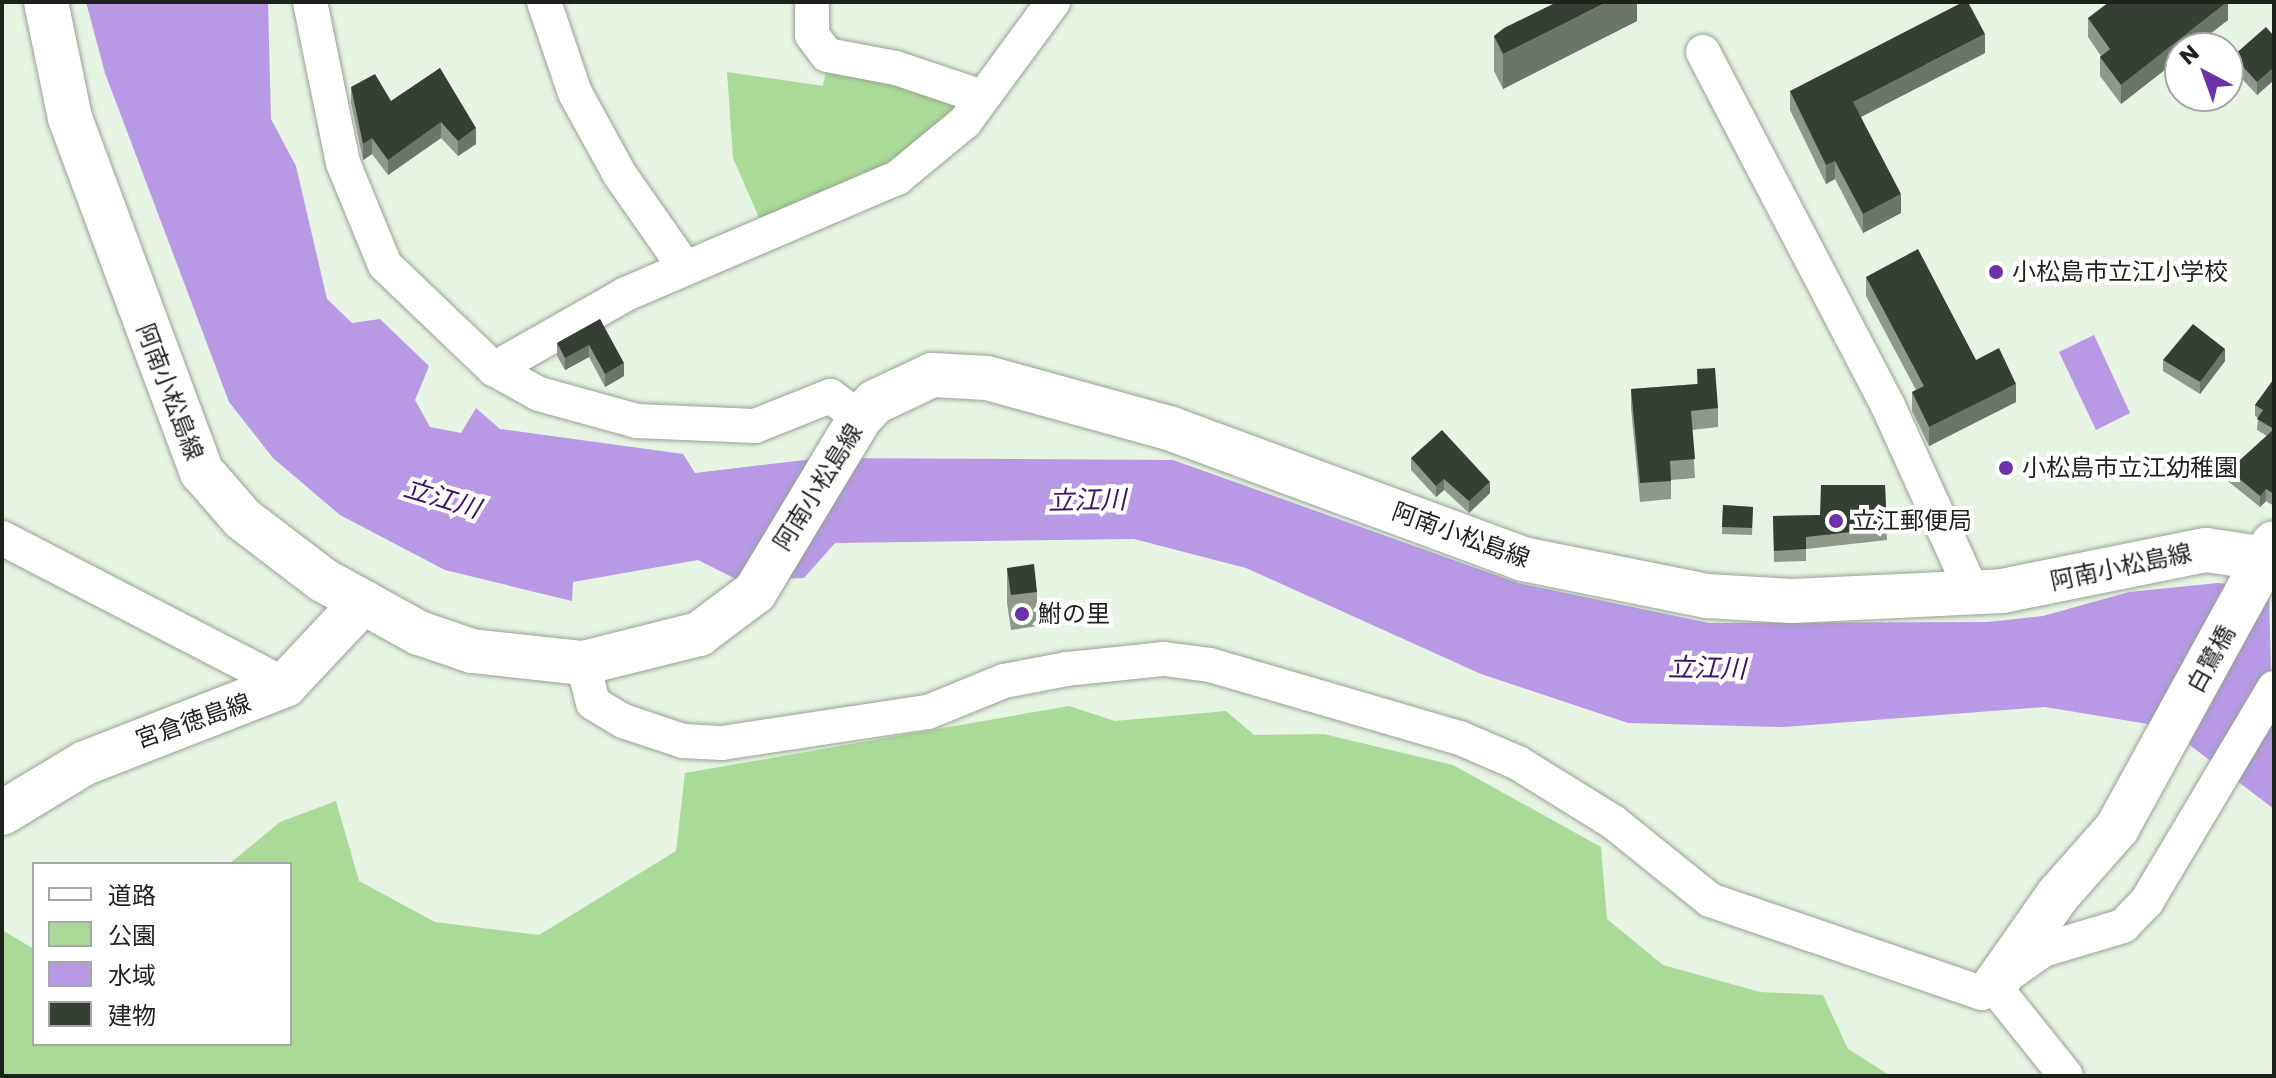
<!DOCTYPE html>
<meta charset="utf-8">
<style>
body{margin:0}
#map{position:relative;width:2276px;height:1078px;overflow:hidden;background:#e7f3e3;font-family:Poppins,"Noto Sans JP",sans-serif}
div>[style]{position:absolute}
.green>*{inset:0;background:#aada98}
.water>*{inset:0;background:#b799e6}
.roads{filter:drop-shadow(0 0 2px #96a192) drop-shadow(0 0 2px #96a192)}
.minor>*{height:34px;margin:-17px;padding:0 17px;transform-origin:17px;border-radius:17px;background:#fff}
.major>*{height:44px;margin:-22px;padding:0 22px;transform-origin:22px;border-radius:22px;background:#fff}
.wall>*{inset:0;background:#8e998b}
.shaded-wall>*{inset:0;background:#6b7568}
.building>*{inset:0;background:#363f33}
.dots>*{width:22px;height:22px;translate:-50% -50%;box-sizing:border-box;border:4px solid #fff;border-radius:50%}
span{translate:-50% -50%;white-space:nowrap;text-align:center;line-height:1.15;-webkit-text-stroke:8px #fff;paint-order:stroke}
.poi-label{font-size:24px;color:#1e221c}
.left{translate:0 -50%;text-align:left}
.street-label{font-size:24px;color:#1e221c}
.water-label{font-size:26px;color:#3e0f6a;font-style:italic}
.frame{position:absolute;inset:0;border:4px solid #1e221c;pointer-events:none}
.legend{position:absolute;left:32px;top:862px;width:260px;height:184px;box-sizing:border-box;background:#fff;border:2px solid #a5a7a4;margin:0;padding:10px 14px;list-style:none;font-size:24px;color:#1e221c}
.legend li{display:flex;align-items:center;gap:16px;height:40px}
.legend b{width:40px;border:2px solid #a5a7a4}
.north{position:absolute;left:2164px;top:32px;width:80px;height:80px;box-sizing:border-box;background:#fff;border:2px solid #a5a7a4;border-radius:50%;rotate:319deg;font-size:22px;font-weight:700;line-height:32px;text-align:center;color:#1e221c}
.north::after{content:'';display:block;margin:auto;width:28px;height:36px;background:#6b32a9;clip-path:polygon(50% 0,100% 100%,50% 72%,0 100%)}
</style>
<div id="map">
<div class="green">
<div style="clip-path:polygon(827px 64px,966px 105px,942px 137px,764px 229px,733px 158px,727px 72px,823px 86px)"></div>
<div style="clip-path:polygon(1069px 706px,1115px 721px,1226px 711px,1254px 735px,1324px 734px,1453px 765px,1601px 847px,1607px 919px,1663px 965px,1760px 992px,1823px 995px,1848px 1049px,1891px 1076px,2px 1076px,2px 930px,34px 949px,34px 1044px,290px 1044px,290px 864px,229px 864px,280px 822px,336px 801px,359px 881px,435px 922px,539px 935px,676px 851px,685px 773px)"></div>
</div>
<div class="water">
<div style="clip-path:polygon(86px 2px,268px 2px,271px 119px,296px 166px,327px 299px,352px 323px,380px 319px,429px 366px,415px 400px,430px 427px,461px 433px,476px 408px,500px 429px,683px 454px,695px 473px,822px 458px,1173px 460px,1518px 583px,1709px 623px,1988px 622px,2043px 616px,2129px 592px,2218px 583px,2269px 588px,2274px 809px,2166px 727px,2045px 707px,1784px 727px,1628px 723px,1481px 674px,1246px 568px,1134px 539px,835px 543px,804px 578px,738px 580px,698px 560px,573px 582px,572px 601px,445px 570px,340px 515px,273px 458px,229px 402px,105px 73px)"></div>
<div style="clip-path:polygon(2094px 335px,2130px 413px,2096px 430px,2059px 352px)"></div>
</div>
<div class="roads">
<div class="minor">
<div style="left:310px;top:2px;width:164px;rotate:78.4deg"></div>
<div style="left:343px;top:163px;width:110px;rotate:67.6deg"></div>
<div style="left:385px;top:265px;width:151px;rotate:43.7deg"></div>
<div style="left:494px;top:369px;width:51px;rotate:29.1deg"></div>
<div style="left:539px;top:394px;width:102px;rotate:15.4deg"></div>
<div style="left:637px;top:421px;width:118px;rotate:2.4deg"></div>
<div style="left:755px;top:426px;width:81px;rotate:-21.8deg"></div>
<div style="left:830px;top:396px;width:37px;rotate:36deg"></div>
<div style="left:544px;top:2px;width:96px;rotate:71.2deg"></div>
<div style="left:575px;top:93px;width:94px;rotate:61.2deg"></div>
<div style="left:620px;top:175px;width:113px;rotate:55deg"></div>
<div style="left:812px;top:2px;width:33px;rotate:90deg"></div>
<div style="left:812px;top:35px;width:25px;rotate:53deg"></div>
<div style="left:827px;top:55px;width:70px;rotate:10.7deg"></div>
<div style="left:896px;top:68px;width:91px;rotate:18.6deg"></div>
<div style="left:1703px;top:52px;width:399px;rotate:62.4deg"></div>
<div style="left:1888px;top:406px;width:201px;rotate:65.6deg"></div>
<div style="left:494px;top:369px;width:152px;rotate:-29.6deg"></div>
<div style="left:626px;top:294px;width:295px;rotate:-23.2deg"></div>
<div style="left:897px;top:178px;width:88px;rotate:-39.5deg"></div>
<div style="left:965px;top:122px;width:149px;rotate:-53.7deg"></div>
<div style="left:2px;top:538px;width:319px;rotate:27.4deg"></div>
<div style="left:583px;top:663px;width:41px;rotate:76deg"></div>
<div style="left:593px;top:703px;width:35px;rotate:31deg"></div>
<div style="left:623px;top:721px;width:63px;rotate:18.4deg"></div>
<div style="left:683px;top:741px;width:39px;rotate:3deg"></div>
<div style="left:722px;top:743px;width:208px;rotate:-8.6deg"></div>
<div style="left:928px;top:712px;width:82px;rotate:-22.2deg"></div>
<div style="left:1004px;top:681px;width:64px;rotate:-10.8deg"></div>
<div style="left:1067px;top:669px;width:98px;rotate:-5.9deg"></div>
<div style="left:1164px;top:659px;width:46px;rotate:7.4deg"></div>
<div style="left:1210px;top:665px;width:260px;rotate:16.3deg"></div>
<div style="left:1460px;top:738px;width:63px;rotate:23.3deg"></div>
<div style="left:1518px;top:763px;width:112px;rotate:31.8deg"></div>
<div style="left:1613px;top:822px;width:124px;rotate:38.8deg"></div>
<div style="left:1710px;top:900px;width:287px;rotate:18.9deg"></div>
<div style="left:1982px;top:993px;width:75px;rotate:-35.2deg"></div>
<div style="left:2043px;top:950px;width:84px;rotate:-16.7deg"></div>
<div style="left:2123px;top:926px;width:35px;rotate:-46deg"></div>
<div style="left:2147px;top:901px;width:248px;rotate:-59.2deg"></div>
<div style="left:1994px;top:986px;width:115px;rotate:51.3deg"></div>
</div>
<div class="major">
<div style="left:46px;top:2px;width:118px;rotate:78.3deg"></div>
<div style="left:70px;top:118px;width:378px;rotate:69.6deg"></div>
<div style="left:202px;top:472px;width:62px;rotate:48.9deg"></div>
<div style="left:243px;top:519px;width:101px;rotate:37.3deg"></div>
<div style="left:323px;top:580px;width:110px;rotate:28.9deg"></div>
<div style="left:419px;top:633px;width:56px;rotate:18.8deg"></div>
<div style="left:472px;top:651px;width:112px;rotate:6.2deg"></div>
<div style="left:583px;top:663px;width:120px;rotate:-14deg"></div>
<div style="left:699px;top:634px;width:70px;rotate:-36.9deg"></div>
<div style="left:755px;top:592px;width:203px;rotate:-58.9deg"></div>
<div style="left:860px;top:418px;width:22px;rotate:-47deg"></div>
<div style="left:875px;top:402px;width:63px;rotate:-25.3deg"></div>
<div style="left:932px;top:375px;width:55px;rotate:3.1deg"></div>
<div style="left:987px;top:378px;width:189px;rotate:15.4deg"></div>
<div style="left:1169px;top:428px;width:377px;rotate:20.3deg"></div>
<div style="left:1523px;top:559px;width:188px;rotate:11.4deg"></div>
<div style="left:1707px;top:596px;width:85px;rotate:3.4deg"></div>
<div style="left:1792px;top:601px;width:210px;rotate:-2.7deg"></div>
<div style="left:2002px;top:591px;width:208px;rotate:-11.4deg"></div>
<div style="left:2206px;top:550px;width:69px;rotate:8.4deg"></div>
<div style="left:2px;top:813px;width:97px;rotate:-31.1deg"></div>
<div style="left:85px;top:763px;width:215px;rotate:-21.3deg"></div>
<div style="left:285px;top:685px;width:114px;rotate:-46.8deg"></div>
<div style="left:1994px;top:986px;width:111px;rotate:-54.9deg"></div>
<div style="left:2058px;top:895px;width:89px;rotate:-48.6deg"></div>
<div style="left:2117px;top:828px;width:325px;rotate:-61.2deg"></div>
</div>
</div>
<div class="wall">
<div style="clip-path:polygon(1637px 2px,1637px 21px,1503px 89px,1494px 71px,1494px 36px)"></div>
<div style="clip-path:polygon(2228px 2px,2228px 20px,2180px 48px,2180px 58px,2121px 104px,2100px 76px,2100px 57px,2101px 56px,2088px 37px,2088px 18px)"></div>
<div style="clip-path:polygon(2274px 36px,2274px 80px,2257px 95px,2233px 69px,2233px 56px)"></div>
<div style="clip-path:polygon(1985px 53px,1861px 117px,1901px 213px,1863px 233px,1835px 179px,1826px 184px,1790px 110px,1790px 91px)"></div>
<div style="clip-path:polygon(440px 68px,476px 144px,458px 156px,441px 138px,388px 175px,372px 154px,363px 160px,351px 103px,351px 87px,391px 101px)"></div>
<div style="clip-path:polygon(1866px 277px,1976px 360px,2016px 402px,1929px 446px,1912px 411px,1912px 392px,1916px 390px,1866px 296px)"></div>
<div style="clip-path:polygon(600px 319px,624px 376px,605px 387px,589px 357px,565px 370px,557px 356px,557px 343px)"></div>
<div style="clip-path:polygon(2163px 360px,2225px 361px,2200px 394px,2163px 371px)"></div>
<div style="clip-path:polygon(1697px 369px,1718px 408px,1718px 427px,1692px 430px,1695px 478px,1671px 480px,1671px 499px,1640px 502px,1631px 408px,1631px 389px,1697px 384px)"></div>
<div style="clip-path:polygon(2274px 378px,2274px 506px,2266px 501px,2260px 507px,2229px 482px,2229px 470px,2267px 436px,2257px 430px,2258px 418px,2255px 416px,2255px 405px)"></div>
<div style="clip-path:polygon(1411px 458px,1490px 493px,1469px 513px,1444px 490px,1436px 497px,1411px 470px)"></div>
<div style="clip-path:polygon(1885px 485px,1887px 540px,1806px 549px,1806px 561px,1774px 562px,1773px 516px,1820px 515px)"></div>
<div style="clip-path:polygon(1723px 505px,1753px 507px,1752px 535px,1722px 534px)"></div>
<div style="clip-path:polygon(1007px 568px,1037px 592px,1037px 626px,1011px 630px,1007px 603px)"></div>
</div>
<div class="shaded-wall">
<div style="clip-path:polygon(1607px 2px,1637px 2px,1637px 21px,1503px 89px,1503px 54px)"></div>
<div style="clip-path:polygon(2227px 2px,2228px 2px,2228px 20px,2192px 48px,2180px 48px,2180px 58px,2121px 104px,2121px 85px)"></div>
<div style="clip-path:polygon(1985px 34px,1985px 53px,1853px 121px,1853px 102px)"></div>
<div style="clip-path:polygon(2274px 67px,2274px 80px,2257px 95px,2257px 82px)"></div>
<div style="clip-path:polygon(441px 122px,441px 138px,388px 175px,388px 160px)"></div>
<div style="clip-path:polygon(476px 128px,476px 144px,458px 156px,458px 141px)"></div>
<div style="clip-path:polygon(372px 138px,372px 154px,363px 160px,363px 144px)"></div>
<div style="clip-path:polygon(1835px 161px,1835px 179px,1826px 184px,1826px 165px)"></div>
<div style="clip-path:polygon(1901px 194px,1901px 213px,1863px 233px,1863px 214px)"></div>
<div style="clip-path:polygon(589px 345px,589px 357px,565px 370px,565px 358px)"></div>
<div style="clip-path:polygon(2225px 349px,2225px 361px,2200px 394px,2200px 382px)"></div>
<div style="clip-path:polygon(624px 363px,624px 376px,605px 387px,605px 374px)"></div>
<div style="clip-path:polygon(2016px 384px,2016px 402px,1929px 446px,1929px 427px)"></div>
<div style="clip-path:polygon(1444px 479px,1444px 490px,1436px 497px,1436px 486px)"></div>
<div style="clip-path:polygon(1490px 482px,1490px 493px,1469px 513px,1469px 501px)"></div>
<div style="clip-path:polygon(2266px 489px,2266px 501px,2260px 507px,2260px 496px)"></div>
</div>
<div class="building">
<div style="clip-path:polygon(1557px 2px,1607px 2px,1503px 54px,1494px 36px,1504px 28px)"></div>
<div style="clip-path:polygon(1963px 2px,1968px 2px,1985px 34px,1853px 102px,1901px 194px,1863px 214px,1835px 161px,1826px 165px,1790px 91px)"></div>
<div style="clip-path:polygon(2109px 2px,2227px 2px,2121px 85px,2100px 57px,2110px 49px,2088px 18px)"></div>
<div style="clip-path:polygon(2266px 27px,2274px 36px,2274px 67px,2257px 82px,2233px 56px)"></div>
<div style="clip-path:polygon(440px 68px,476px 128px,458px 141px,441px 122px,388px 160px,372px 138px,363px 144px,351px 87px,375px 74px,391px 101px)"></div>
<div style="clip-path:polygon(1918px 249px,1976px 360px,1999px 348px,2016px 384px,1929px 427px,1912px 392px,1924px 386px,1866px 277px)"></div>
<div style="clip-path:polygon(600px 319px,624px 363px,605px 374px,589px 345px,565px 358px,557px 343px)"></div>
<div style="clip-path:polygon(2193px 324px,2225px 349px,2200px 382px,2163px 360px)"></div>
<div style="clip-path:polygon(1715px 368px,1718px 408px,1691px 411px,1695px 459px,1670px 461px,1671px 481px,1640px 483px,1631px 389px,1698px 384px,1697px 369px)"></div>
<div style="clip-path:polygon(2274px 379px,2274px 494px,2266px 489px,2260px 496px,2229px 470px,2274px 429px,2257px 419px,2263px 410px,2255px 405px)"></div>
<div style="clip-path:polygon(1442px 430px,1490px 482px,1469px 501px,1444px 479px,1436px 486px,1411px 458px)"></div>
<div style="clip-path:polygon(1821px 485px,1885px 485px,1887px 528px,1806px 537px,1806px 549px,1774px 551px,1773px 516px,1820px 515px)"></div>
<div style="clip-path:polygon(1723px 505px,1753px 507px,1752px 528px,1722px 527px)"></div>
<div style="clip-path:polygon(1034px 564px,1037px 592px,1011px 595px,1007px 568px)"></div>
</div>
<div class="dots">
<div style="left:1996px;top:272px;background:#6b32a9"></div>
<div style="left:2006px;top:468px;background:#6b32a9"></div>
<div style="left:1836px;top:521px;background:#6b32a9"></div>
<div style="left:1022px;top:614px;background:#6b32a9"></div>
</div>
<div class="poi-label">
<span class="left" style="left:2012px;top:272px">小松島市立江小学校</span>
<span class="left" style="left:2022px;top:468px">小松島市立江幼稚園</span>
<span class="left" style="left:1852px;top:521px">立江郵便局</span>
<span class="left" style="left:1038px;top:614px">鮒の里</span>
</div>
<div class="street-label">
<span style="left:170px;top:392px;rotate:69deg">阿南小松島線</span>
<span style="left:818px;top:487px;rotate:-58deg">阿南小松島線</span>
<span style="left:1461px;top:535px;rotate:20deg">阿南小松島線</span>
<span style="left:2121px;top:567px;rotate:-12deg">阿南小松島線</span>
<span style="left:2211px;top:659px;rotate:-61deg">白鷺橋</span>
<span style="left:193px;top:721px;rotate:-19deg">宮倉徳島線</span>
</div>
<div class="water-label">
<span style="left:442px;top:499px;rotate:17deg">立江川</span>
<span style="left:1087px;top:501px;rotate:-1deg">立江川</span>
<span style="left:1707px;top:669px;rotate:1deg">立江川</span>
</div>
<div class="frame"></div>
<ul class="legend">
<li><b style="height:10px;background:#fff"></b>道路</li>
<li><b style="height:22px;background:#aada98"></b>公園</li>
<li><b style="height:22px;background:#b799e6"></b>水域</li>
<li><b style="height:22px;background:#363f33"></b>建物</li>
</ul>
<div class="north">N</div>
</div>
